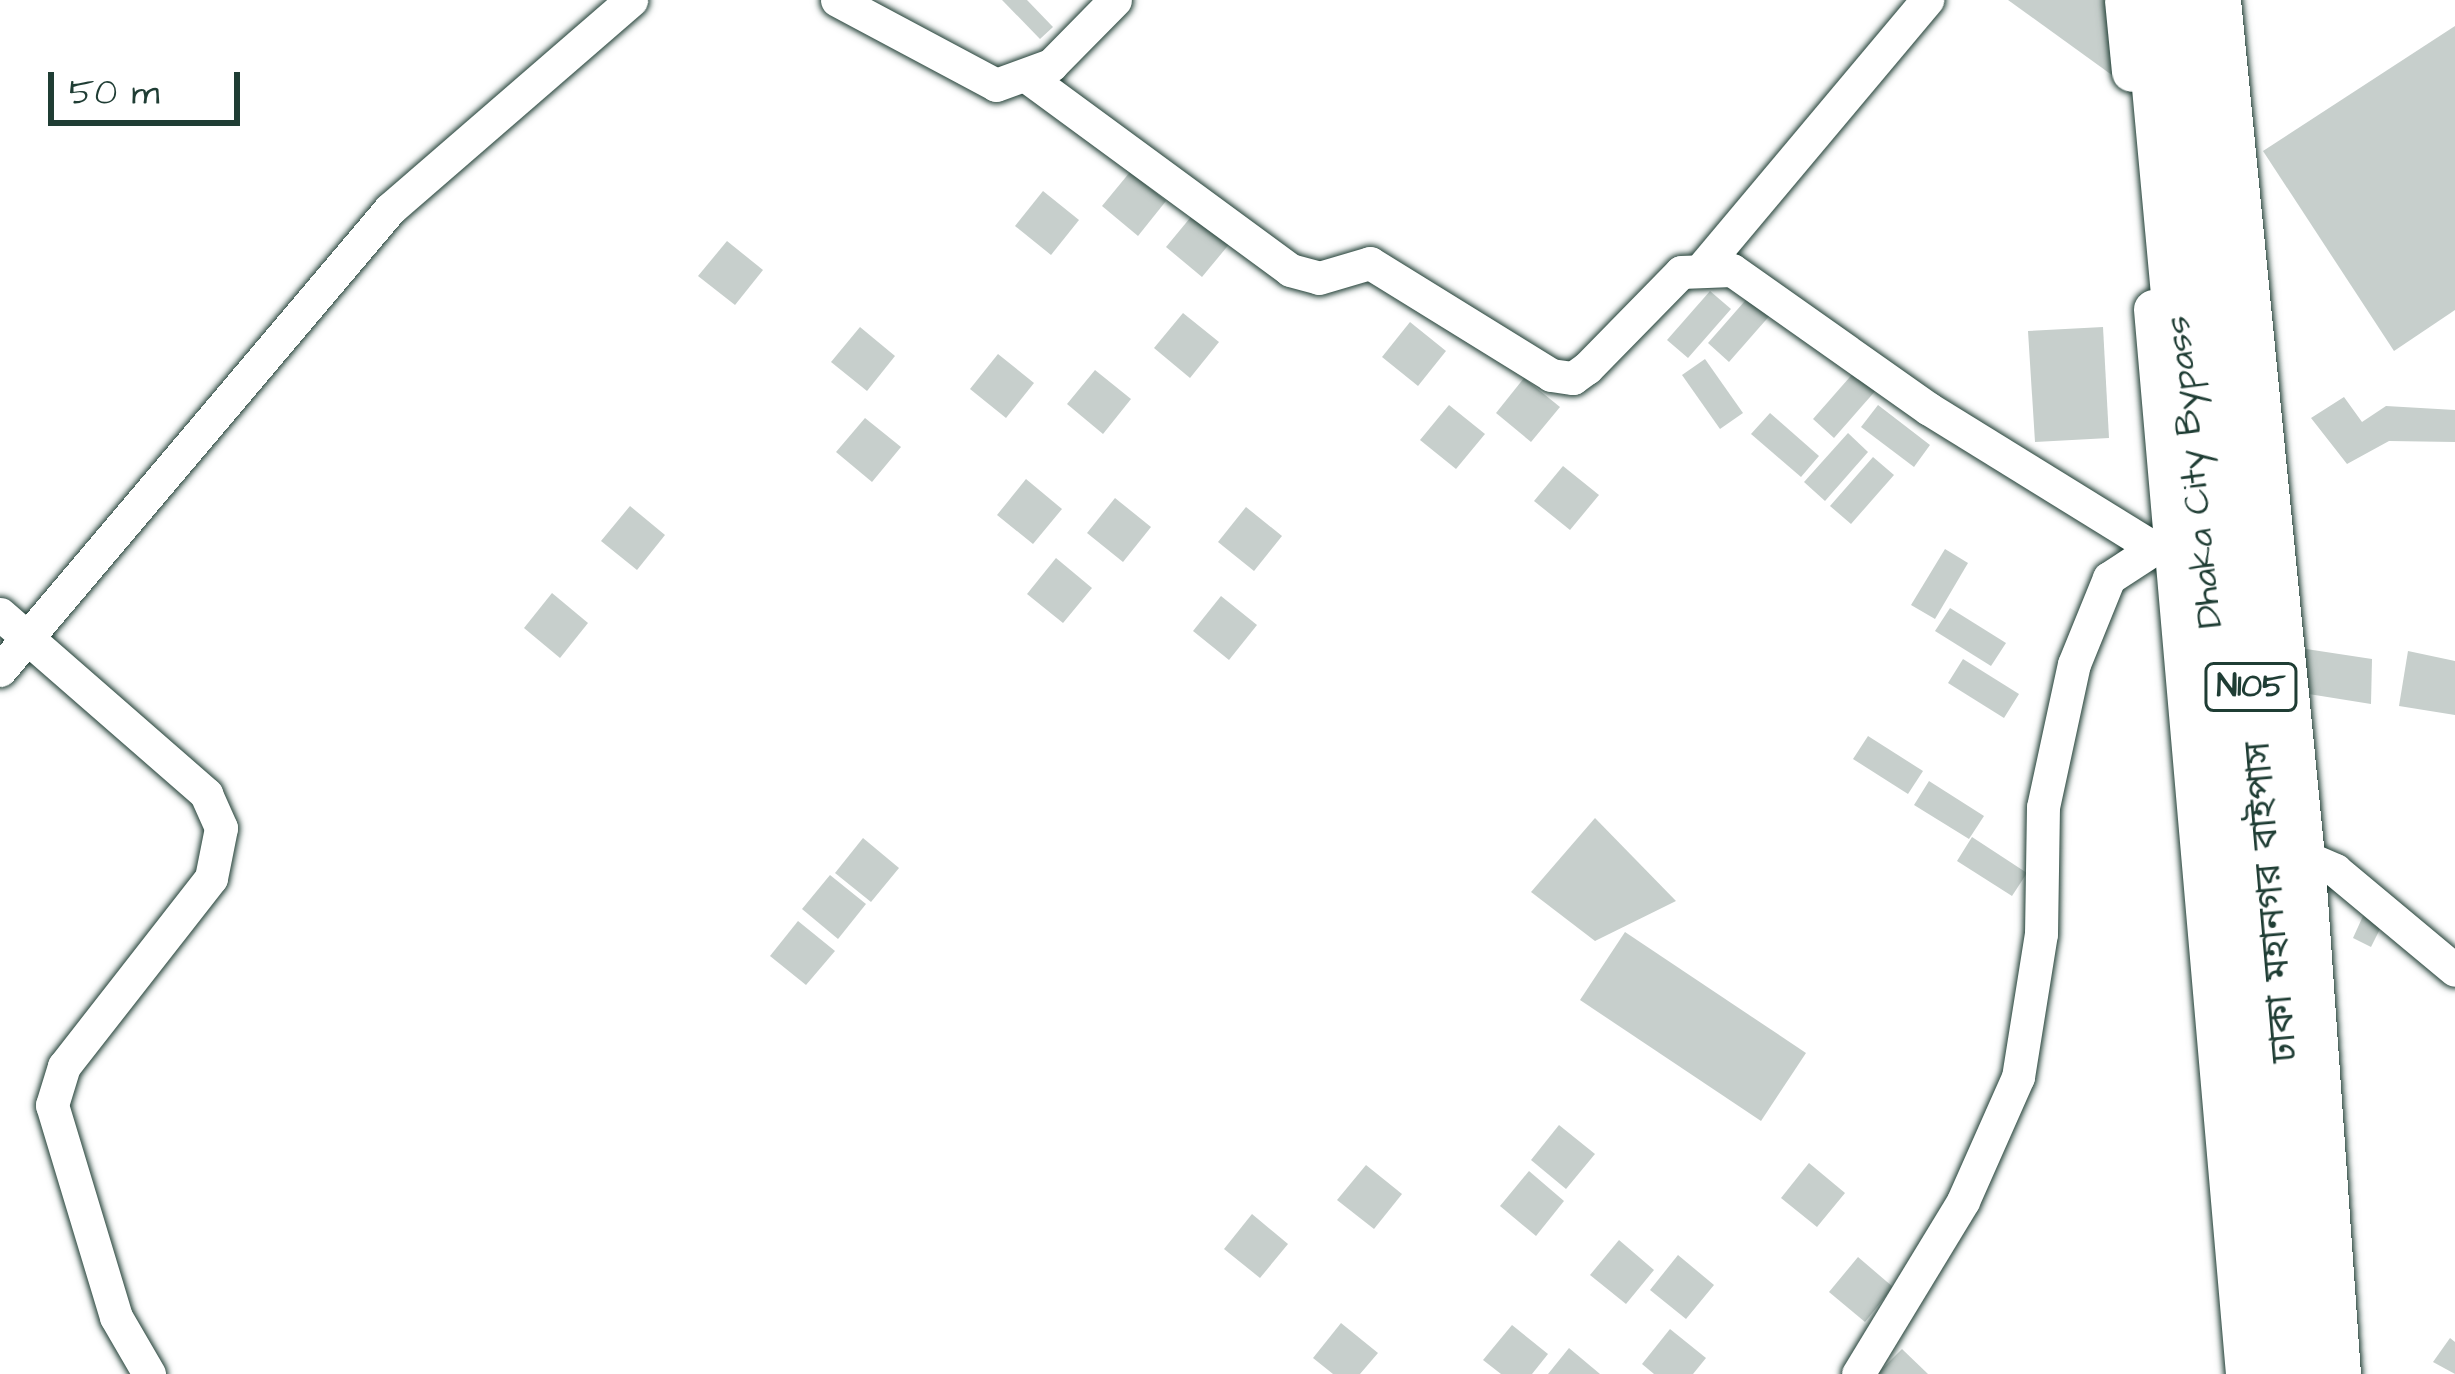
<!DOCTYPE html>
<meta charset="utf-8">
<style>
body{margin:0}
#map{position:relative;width:2455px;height:1374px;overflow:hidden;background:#fff;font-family:"Architects Daughter","Noto Sans Bengali",sans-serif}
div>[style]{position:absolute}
.building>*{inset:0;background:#c7cfcc}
.roads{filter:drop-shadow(0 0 3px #1f3d34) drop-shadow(0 0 3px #1f3d34)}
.minor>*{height:33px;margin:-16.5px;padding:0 16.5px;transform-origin:16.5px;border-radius:16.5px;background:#fff}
.major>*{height:39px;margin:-19.5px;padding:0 19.5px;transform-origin:19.5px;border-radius:19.5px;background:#fff}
.highway>*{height:48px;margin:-24px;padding:0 24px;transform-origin:24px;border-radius:24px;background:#fff}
span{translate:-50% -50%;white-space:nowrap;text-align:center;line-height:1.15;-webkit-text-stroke:12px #fff;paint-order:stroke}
.shield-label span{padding:3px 9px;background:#fff;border:3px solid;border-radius:9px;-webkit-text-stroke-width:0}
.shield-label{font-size:33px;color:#1f3d34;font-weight:700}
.street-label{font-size:36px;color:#1f3d34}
.scale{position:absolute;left:48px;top:72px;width:192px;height:54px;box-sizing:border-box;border:6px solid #1f3d34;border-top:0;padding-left:15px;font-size:36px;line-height:42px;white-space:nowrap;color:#1f3d34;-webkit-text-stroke:9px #fff;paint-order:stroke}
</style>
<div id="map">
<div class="building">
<div style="clip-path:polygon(1002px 0,1027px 0,1053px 27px,1040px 39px)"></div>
<div style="clip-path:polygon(2008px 0,2106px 0,2116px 78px)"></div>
<div style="clip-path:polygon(2455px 26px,2455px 310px,2394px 351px,2263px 151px)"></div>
<div style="clip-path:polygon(1130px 172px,1166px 201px,1138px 236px,1102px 206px)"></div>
<div style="clip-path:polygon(1043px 191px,1079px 220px,1051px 255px,1015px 226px)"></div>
<div style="clip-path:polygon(1195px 212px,1231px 242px,1202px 277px,1166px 247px)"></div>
<div style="clip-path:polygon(727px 241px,763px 270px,735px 305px,698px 276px)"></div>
<div style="clip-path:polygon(1710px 291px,1731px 309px,1688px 358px,1667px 340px)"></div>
<div style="clip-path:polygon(1751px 294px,1772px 313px,1729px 362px,1708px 343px)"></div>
<div style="clip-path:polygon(1183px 313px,1219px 342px,1190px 378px,1154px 348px)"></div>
<div style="clip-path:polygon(1410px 322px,1446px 351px,1418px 386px,1382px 357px)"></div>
<div style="clip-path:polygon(860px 327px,895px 356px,867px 391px,831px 362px)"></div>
<div style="clip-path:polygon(2103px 327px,2109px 438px,2035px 442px,2028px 331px)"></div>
<div style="clip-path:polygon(998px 354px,1034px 383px,1006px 418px,970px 389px)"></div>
<div style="clip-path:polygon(1705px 359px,1743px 413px,1720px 429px,1682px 375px)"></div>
<div style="clip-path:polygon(1095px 370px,1131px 399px,1103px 434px,1067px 404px)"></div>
<div style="clip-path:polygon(1856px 370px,1877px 389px,1834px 438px,1813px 419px)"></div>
<div style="clip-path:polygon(1524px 378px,1560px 407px,1531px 442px,1496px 413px)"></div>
<div style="clip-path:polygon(2344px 397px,2362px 422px,2386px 406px,2455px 410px,2455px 442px,2389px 441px,2347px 464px,2311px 418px)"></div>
<div style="clip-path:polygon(1449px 405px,1485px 434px,1456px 469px,1420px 440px)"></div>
<div style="clip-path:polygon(1878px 405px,1930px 445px,1914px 467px,1861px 427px)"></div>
<div style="clip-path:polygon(1770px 413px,1819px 456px,1801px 477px,1751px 434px)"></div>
<div style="clip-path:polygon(865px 418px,901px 447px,872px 482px,836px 452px)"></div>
<div style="clip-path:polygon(1848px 433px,1868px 452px,1825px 501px,1804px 482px)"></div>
<div style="clip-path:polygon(1873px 457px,1894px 475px,1851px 524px,1830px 506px)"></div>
<div style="clip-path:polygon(1563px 466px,1599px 495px,1570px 530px,1534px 501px)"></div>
<div style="clip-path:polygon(1026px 479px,1062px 509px,1033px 544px,997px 515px)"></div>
<div style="clip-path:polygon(1115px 498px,1151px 527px,1123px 562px,1087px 533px)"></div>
<div style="clip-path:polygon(630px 506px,665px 535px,637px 570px,601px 541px)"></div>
<div style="clip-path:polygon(1246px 507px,1282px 536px,1254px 571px,1218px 542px)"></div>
<div style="clip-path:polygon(1945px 549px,1968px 563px,1935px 619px,1911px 605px)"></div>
<div style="clip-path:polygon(1056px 558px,1092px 588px,1063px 623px,1027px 594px)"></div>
<div style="clip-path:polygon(552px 593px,588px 623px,560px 658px,524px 628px)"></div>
<div style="clip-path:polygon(1221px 596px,1257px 625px,1229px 660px,1193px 631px)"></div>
<div style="clip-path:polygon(1950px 608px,2006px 643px,1991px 666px,1935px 631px)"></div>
<div style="clip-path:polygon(2293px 647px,2372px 659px,2371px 704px,2290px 691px)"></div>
<div style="clip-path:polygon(2408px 651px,2455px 661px,2455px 715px,2399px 706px)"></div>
<div style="clip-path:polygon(1963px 659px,2019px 694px,2004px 718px,1948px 683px)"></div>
<div style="clip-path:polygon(1868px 736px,1923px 771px,1908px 794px,1853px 759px)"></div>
<div style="clip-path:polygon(1929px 781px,1984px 816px,1969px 839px,1914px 805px)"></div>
<div style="clip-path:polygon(1595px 818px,1676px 901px,1595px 941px,1531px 892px)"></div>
<div style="clip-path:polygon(1972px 837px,2027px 873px,2012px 896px,1957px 861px)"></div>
<div style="clip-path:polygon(863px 838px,899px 868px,871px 902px,835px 873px)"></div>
<div style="clip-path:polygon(830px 875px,866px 904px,838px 939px,802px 909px)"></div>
<div style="clip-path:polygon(2363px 916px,2382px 925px,2371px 947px,2353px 938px)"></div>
<div style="clip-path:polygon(798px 921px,835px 951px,806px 985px,770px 956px)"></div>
<div style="clip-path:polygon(1625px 932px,1806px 1053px,1761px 1121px,1580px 1000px)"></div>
<div style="clip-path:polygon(1559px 1125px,1595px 1154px,1566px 1189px,1531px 1160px)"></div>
<div style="clip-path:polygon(1809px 1163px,1845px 1193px,1817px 1227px,1781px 1198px)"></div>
<div style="clip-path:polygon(1366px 1165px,1402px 1194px,1374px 1229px,1337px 1200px)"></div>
<div style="clip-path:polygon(1529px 1171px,1564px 1201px,1536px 1236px,1500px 1206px)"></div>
<div style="clip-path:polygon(1252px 1214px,1288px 1244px,1260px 1278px,1224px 1249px)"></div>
<div style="clip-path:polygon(1619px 1240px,1654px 1270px,1626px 1304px,1590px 1275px)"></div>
<div style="clip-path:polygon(1678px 1255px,1714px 1285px,1686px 1319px,1650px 1290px)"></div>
<div style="clip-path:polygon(1858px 1257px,1893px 1287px,1865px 1322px,1829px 1292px)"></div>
<div style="clip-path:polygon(1341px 1323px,1378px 1353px,1360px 1374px,1333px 1374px,1313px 1358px)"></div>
<div style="clip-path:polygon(1512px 1325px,1548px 1354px,1532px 1374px,1501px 1374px,1483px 1360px)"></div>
<div style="clip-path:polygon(1670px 1329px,1706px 1358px,1693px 1374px,1654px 1374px,1642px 1364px)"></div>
<div style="clip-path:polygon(2450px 1338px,2455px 1342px,2455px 1374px,2433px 1362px)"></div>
<div style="clip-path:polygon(1569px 1348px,1600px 1374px,1548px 1374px)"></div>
<div style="clip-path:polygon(1902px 1349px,1928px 1374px,1877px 1374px)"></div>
</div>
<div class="roads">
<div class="minor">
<div style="left:837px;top:0;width:180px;rotate:28.1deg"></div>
<div style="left:996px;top:85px;width:59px;rotate:-20deg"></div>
<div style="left:1051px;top:65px;width:91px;rotate:-45.4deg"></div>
<div style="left:1029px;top:78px;width:324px;rotate:36.3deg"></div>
<div style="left:1290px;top:270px;width:30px;rotate:15deg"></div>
<div style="left:1319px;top:278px;width:53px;rotate:-16.4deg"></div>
<div style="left:1370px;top:263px;width:213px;rotate:31.7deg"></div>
<div style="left:1551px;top:375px;width:22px;rotate:8deg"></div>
<div style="left:1573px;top:378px;width:17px;rotate:-36deg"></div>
<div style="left:1587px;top:368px;width:134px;rotate:-45.6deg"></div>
<div style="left:1681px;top:272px;width:51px;rotate:-2.2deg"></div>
<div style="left:1732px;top:270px;width:241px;rotate:35.2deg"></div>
<div style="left:1929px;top:409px;width:257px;rotate:31.7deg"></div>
<div style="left:1703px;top:267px;width:349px;rotate:-50deg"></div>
<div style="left:0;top:614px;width:274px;rotate:41.1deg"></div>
<div style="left:206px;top:794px;width:37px;rotate:66deg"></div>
<div style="left:221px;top:828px;width:51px;rotate:101.3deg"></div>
<div style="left:211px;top:878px;width:239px;rotate:128deg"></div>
<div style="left:64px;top:1066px;width:41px;rotate:107.1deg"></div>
<div style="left:52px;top:1105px;width:221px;rotate:73.2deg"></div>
<div style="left:116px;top:1317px;width:66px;rotate:59.9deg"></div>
<div style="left:0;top:670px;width:604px;rotate:-49.77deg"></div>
<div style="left:390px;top:209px;width:319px;rotate:-40.9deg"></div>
<div style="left:2305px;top:857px;width:33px;rotate:23deg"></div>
<div style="left:2335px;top:870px;width:156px;rotate:39.8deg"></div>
<div style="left:1858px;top:1374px;width:202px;rotate:-58.7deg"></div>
<div style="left:1963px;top:1201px;width:136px;rotate:-66.1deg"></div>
<div style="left:2018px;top:1077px;width:145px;rotate:-80.9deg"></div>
<div style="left:2041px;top:934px;width:127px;rotate:-89.1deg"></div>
<div style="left:2043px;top:807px;width:146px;rotate:-77.8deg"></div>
<div style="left:2074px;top:664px;width:93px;rotate:-67.9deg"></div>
<div style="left:2109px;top:578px;width:66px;rotate:-33.2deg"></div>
</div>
<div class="major">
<div style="left:2124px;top:0;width:72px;rotate:84.4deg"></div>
<div style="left:2221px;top:0;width:861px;rotate:84.4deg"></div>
<div style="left:2305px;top:857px;width:518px;rotate:86.02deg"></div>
<div style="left:2153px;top:309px;width:1069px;rotate:85.06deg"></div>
</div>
<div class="highway">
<div style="left:2148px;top:0;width:1380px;rotate:84.76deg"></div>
<div style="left:2186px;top:0;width:1380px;rotate:84.68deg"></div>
</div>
</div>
<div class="shield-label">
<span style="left:2251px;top:687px">N105</span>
</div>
<div class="street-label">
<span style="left:2194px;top:472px;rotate:-96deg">Dhaka City Bypass</span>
<span style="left:2272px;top:902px;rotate:-95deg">ঢাকা মহানগর বাইপাস</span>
</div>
<div class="scale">50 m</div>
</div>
